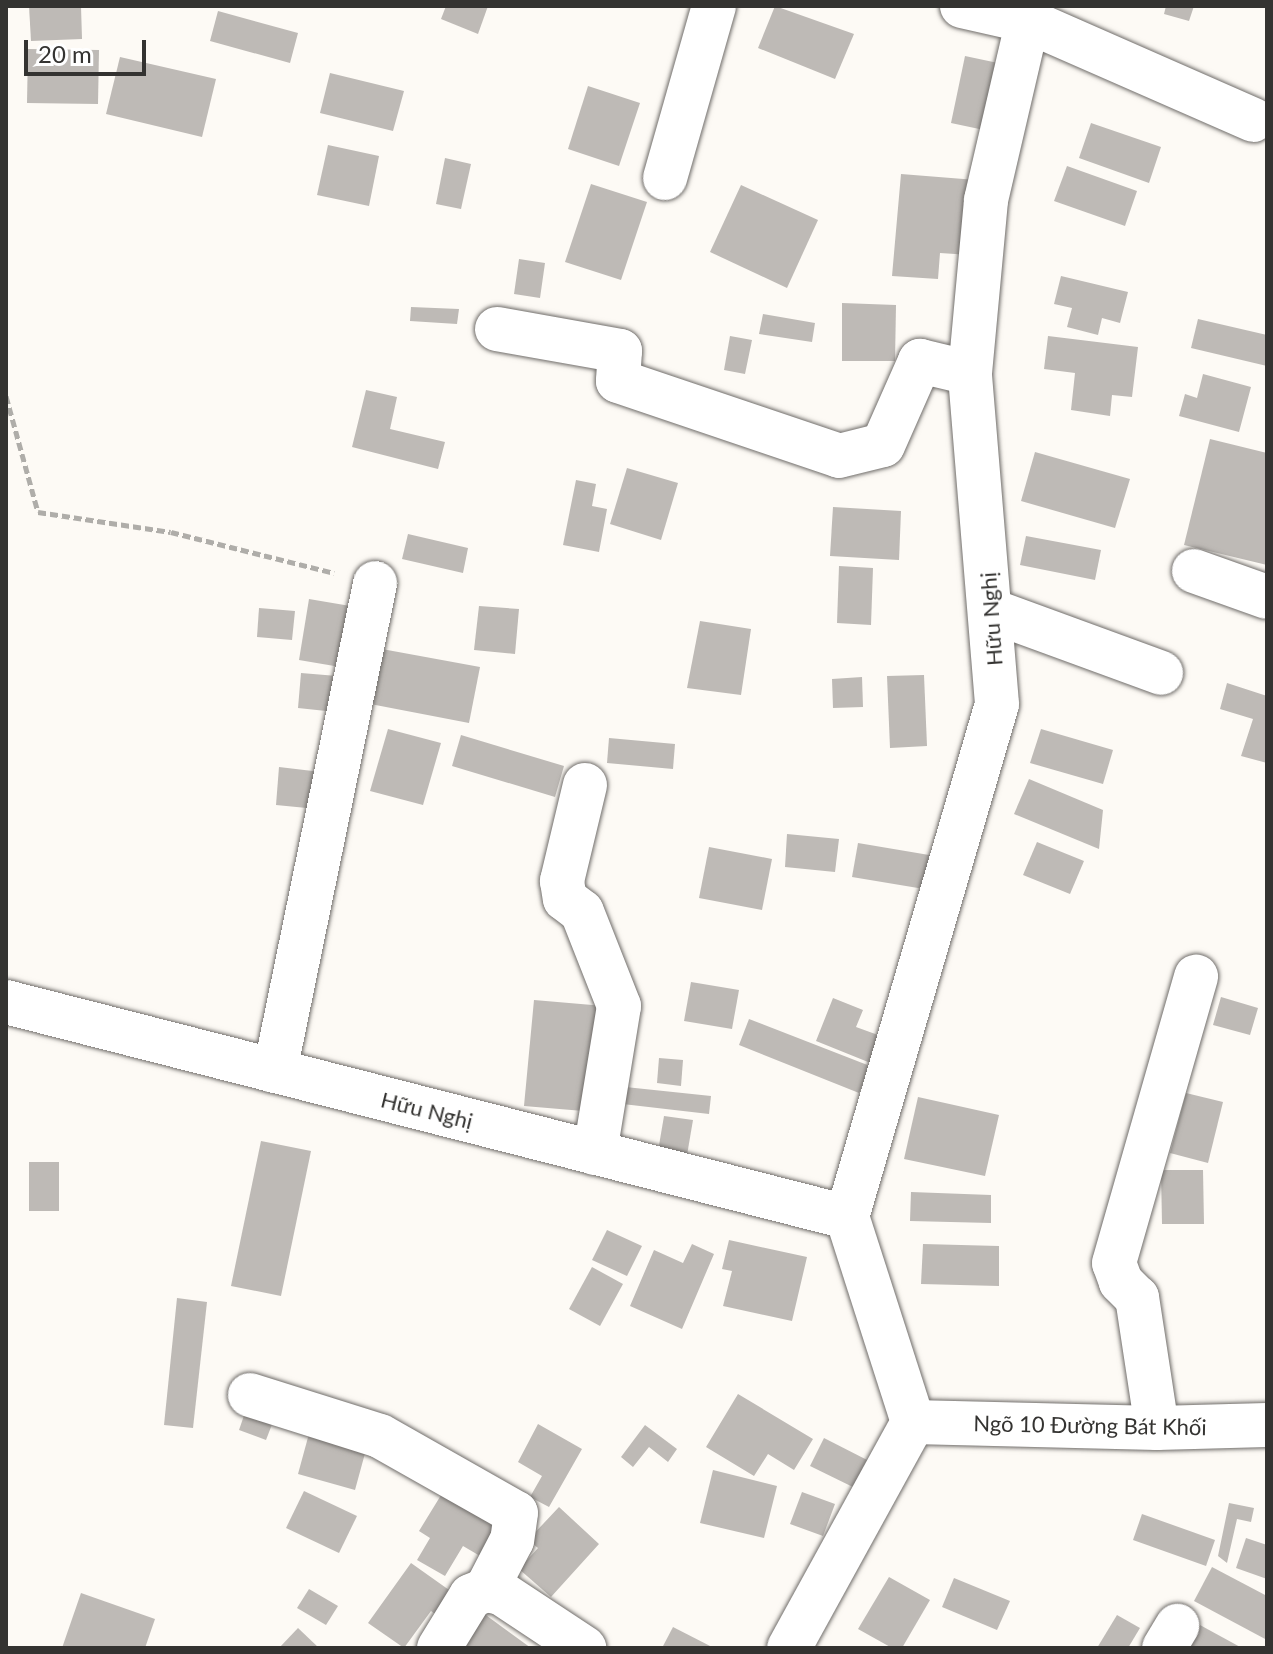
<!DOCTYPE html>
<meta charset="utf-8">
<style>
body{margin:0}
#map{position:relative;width:1273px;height:1654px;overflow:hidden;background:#fdfaf5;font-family:Lato,sans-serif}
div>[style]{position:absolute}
.building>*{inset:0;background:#bebab6}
.path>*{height:5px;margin-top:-2.5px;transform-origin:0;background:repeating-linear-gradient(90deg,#afada9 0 8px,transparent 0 12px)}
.roads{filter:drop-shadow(0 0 2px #706d6a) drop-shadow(0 0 2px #706d6a)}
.minor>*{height:44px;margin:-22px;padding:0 22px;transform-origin:22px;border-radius:22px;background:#fff}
span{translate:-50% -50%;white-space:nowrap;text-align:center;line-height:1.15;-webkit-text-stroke:7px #fff;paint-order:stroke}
.street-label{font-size:22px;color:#343331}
.frame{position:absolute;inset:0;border:8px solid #343331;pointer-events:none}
.scale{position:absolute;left:24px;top:40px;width:122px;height:36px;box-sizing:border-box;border:4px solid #343331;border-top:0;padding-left:10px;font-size:24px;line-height:28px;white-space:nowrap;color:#343331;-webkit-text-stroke:6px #fff;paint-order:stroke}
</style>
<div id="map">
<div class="building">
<div style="clip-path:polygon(29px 6px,81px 6px,82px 39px,31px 41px)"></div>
<div style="clip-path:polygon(446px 6px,488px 6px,478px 34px,441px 19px)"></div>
<div style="clip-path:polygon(775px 6px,854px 34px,835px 79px,758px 48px)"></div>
<div style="clip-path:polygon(1166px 6px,1194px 6px,1189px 21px,1164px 14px)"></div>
<div style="clip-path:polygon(218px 11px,298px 33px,290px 63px,210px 41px)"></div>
<div style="clip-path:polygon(28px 49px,99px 50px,98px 104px,27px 103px)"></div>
<div style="clip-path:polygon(965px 56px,998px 63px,984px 130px,951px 123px)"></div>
<div style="clip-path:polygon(120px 57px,216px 79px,202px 137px,106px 114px)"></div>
<div style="clip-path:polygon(330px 73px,404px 91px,393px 131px,320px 113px)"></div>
<div style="clip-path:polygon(588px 86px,640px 103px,619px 166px,568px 149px)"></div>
<div style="clip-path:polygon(1091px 123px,1161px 147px,1149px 183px,1079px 158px)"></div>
<div style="clip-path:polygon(328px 145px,379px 156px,369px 206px,317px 195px)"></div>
<div style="clip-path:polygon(445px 158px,471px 164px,461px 209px,436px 204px)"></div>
<div style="clip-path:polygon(1067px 166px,1137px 191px,1125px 226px,1054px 201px)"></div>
<div style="clip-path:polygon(901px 174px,976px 180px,970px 255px,940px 253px,938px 279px,892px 276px)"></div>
<div style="clip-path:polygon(591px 184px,647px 202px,621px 280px,565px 262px)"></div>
<div style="clip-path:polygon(741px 185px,818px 220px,787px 288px,710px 252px)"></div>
<div style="clip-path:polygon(519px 259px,545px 263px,540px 298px,514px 294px)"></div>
<div style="clip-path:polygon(1061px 276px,1128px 292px,1120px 323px,1102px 318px,1098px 335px,1067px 327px,1072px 308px,1054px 304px)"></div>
<div style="clip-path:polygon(842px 303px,896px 305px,895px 361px,842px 361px)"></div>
<div style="clip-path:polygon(411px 307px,459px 309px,457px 324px,410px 321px)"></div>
<div style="clip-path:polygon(763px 314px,815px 323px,812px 342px,759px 334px)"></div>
<div style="clip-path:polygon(1198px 319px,1267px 335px,1267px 366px,1191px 348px)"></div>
<div style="clip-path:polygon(730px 336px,752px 340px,745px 374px,724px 370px)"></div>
<div style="clip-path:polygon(1048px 336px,1138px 347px,1132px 397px,1112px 395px,1110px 416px,1071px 410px,1075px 373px,1044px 369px)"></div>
<div style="clip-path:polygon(1203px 374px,1251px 387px,1239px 432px,1179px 416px,1185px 394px,1197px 398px)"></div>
<div style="clip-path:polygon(366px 390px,397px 397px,390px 429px,445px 442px,438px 469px,352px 447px)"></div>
<div style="clip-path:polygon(1210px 439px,1267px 453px,1267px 565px,1184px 545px)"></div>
<div style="clip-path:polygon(1035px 452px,1130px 479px,1115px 528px,1021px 501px)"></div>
<div style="clip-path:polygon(627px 468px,678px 483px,661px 540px,610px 524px)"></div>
<div style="clip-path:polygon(576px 480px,596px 484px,592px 506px,607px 509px,599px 552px,563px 545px)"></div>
<div style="clip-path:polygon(833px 507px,901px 511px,899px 560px,830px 556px)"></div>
<div style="clip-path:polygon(408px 534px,468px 548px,463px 573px,402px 559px)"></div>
<div style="clip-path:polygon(1026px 536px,1101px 550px,1095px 580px,1020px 565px)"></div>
<div style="clip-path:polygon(839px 566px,873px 568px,871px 625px,837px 623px)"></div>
<div style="clip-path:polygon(309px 599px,362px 608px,352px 669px,299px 660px)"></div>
<div style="clip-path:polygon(479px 606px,519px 609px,515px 654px,474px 650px)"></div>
<div style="clip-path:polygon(259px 608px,295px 611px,292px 640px,257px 637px)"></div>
<div style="clip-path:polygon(700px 621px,751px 629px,741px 695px,687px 688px)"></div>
<div style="clip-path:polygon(371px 647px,480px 667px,469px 723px,360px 702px)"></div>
<div style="clip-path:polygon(301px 673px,349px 677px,345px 713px,298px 708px)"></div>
<div style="clip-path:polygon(924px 675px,927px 746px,890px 748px,887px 676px)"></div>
<div style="clip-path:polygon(862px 677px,863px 707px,833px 708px,832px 679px)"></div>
<div style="clip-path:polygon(1227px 683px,1267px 696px,1267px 763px,1241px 756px,1253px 719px,1220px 709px)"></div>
<div style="clip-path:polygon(388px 729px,441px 743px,423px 805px,370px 791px)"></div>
<div style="clip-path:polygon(1041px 729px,1113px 750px,1103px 784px,1030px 763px)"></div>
<div style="clip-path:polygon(461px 735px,564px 766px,555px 797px,452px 766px)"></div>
<div style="clip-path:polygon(609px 738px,675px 744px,673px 769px,607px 763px)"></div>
<div style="clip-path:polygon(279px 767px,321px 772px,317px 809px,276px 805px)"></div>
<div style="clip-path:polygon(1029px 779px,1103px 810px,1099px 849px,1014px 814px)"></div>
<div style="clip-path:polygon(787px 834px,839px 839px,835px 872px,785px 867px)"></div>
<div style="clip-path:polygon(1037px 842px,1084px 861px,1070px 894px,1023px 875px)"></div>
<div style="clip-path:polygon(858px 843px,935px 856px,930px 890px,852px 877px)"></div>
<div style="clip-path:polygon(709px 847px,772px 859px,762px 910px,699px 898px)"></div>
<div style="clip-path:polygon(691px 982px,739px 990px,732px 1029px,684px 1021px)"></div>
<div style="clip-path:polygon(1221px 997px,1258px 1008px,1250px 1035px,1213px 1025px)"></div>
<div style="clip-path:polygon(833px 998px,863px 1010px,856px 1027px,889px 1039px,878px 1066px,816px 1041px)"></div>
<div style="clip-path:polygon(534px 1000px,604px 1006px,595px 1112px,524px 1106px)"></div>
<div style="clip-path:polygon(749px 1019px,870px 1066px,859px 1093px,739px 1045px)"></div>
<div style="clip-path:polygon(659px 1058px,683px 1060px,681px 1086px,657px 1083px)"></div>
<div style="clip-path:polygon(616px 1086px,711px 1096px,709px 1114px,614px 1103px)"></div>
<div style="clip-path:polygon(1186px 1093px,1223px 1102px,1208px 1163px,1170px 1153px)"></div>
<div style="clip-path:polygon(918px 1097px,999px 1115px,985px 1176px,904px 1159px)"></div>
<div style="clip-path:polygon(664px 1116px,693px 1120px,686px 1161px,657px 1157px)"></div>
<div style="clip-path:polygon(261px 1141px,311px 1151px,281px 1296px,231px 1286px)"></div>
<div style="clip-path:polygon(29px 1162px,59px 1162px,59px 1211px,29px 1211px)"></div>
<div style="clip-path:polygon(1161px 1170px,1203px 1170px,1204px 1224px,1162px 1224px)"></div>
<div style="clip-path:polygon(911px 1192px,991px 1195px,991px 1223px,910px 1221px)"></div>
<div style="clip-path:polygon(607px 1230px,642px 1246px,627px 1276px,592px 1260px)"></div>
<div style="clip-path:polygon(729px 1240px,807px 1257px,792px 1321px,723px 1306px,732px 1271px,722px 1269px)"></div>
<div style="clip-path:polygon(692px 1244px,714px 1254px,682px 1329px,630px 1306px,654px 1250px,683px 1263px)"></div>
<div style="clip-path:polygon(923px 1244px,999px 1246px,999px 1286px,921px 1284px)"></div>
<div style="clip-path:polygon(592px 1267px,623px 1284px,600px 1326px,569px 1309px)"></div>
<div style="clip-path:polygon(177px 1298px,207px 1302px,193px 1428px,164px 1425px)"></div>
<div style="clip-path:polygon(738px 1394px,813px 1439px,794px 1470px,768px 1454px,754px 1476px,706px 1447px)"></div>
<div style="clip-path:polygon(248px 1404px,276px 1414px,266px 1440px,239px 1430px)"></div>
<div style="clip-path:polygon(538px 1424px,582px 1449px,549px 1507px,530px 1497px,542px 1476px,518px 1462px)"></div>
<div style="clip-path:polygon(645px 1425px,677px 1449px,668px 1462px,649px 1447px,633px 1467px,621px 1457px)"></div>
<div style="clip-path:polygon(310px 1430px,367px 1446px,355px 1490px,298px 1474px)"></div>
<div style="clip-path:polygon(824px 1438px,873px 1463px,859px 1490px,810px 1466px)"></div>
<div style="clip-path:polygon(713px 1470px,777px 1486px,764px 1538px,700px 1523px)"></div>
<div style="clip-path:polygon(446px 1487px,514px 1525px,492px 1563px,463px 1546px,445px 1576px,417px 1560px,430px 1538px,419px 1531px)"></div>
<div style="clip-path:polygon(304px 1491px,357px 1516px,339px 1553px,286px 1528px)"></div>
<div style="clip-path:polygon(802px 1492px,835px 1504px,823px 1536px,790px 1524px)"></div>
<div style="clip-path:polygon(1229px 1503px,1254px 1508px,1251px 1522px,1237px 1519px,1227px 1563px,1218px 1556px)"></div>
<div style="clip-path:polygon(559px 1507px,599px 1544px,551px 1597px,519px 1569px,538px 1548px,528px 1540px)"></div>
<div style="clip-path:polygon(1142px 1514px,1215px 1540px,1206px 1566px,1133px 1540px)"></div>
<div style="clip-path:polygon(1246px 1538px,1267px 1545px,1267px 1579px,1236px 1568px)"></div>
<div style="clip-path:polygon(411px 1563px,466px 1602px,450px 1625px,431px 1611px,404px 1648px,368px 1623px)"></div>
<div style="clip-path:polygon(1212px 1567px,1267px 1596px,1267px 1640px,1194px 1601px)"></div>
<div style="clip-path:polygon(889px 1577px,930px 1600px,902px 1648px,892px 1648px,858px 1629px)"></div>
<div style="clip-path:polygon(954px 1578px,1010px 1601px,997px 1630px,942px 1607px)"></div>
<div style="clip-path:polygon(309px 1589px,338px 1606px,326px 1625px,297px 1608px)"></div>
<div style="clip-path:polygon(81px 1593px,155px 1619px,145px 1648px,62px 1648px)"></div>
<div style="clip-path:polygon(483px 1613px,531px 1648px,456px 1648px)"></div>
<div style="clip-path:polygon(1117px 1615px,1140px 1628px,1128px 1648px,1097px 1648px)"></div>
<div style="clip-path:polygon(1189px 1619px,1242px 1648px,1173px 1648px)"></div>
<div style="clip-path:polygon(673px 1627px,714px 1648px,662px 1648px)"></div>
<div style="clip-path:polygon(298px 1628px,319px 1648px,279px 1648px)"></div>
</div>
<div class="path">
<div style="left:6px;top:396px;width:120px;rotate:74.6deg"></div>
<div style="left:38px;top:512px;width:134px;rotate:8.6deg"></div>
<div style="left:171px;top:532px;width:168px;rotate:14.1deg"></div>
</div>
<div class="roads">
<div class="minor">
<div style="left:962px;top:6px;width:68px;rotate:12.8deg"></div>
<div style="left:1028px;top:21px;width:246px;rotate:23.7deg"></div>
<div style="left:665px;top:178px;width:179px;rotate:-74.1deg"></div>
<div style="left:497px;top:329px;width:125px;rotate:10.1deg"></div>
<div style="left:620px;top:351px;width:30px;rotate:94deg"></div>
<div style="left:618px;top:381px;width:233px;rotate:18.7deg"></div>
<div style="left:839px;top:456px;width:45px;rotate:-14deg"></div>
<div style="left:883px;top:445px;width:92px;rotate:-66.2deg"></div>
<div style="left:920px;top:361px;width:51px;rotate:13.5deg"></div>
<div style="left:1194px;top:571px;width:77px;rotate:19.6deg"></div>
<div style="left:992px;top:611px;width:180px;rotate:20.1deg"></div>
<div style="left:585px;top:785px;width:99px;rotate:103.5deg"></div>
<div style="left:562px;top:881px;width:18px;rotate:81deg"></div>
<div style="left:565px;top:899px;width:21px;rotate:37deg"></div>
<div style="left:582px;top:912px;width:101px;rotate:68.5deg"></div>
<div style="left:619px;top:1006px;width:149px;rotate:99.3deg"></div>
<div style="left:6px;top:1002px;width:868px;rotate:14.34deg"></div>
<div style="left:275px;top:1071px;width:498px;rotate:-78.4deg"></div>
<div style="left:250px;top:1395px;width:136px;rotate:17.5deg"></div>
<div style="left:380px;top:1436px;width:156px;rotate:29.5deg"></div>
<div style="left:516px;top:1513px;width:27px;rotate:98deg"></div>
<div style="left:512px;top:1540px;width:56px;rotate:117.5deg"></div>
<div style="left:913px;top:1422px;width:215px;rotate:-107.8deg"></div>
<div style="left:847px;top:1217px;width:534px;rotate:-73.7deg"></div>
<div style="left:997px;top:704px;width:332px;rotate:-94.7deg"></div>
<div style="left:970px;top:373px;width:174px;rotate:-84.7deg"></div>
<div style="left:986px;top:200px;width:199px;rotate:-76.9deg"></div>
<div style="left:913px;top:1422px;width:244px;rotate:1.4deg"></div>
<div style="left:1157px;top:1428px;width:110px;rotate:-1.6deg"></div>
<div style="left:1157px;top:1428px;width:132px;rotate:-98.7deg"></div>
<div style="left:1137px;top:1298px;width:23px;rotate:-135deg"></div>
<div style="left:1121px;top:1282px;width:20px;rotate:-110deg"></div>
<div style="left:1114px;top:1263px;width:298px;rotate:-74deg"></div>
<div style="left:439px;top:1648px;width:61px;rotate:-58.4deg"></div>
<div style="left:471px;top:1596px;width:16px;rotate:-22deg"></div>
<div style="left:486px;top:1590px;width:15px;rotate:11deg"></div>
<div style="left:501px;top:1593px;width:100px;rotate:33.5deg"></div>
<div style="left:789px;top:1648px;width:258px;rotate:-61.2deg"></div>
<div style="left:1164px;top:1648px;width:26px;rotate:-59deg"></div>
</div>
</div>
<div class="street-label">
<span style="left:991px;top:619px;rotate:-94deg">Hữu Nghị</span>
<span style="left:427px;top:1110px;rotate:14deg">Hữu Nghị</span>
<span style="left:1090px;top:1425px;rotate:1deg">Ngõ 10 Đường Bát Khối</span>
</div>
<div class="frame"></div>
<div class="scale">20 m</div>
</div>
